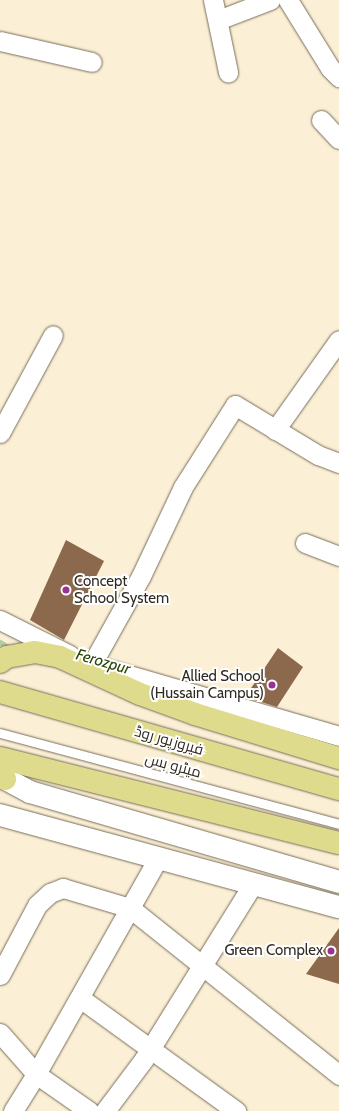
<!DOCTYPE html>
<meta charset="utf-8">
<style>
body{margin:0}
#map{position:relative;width:339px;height:1111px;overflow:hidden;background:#fbefd6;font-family:Cabin,Cairo,sans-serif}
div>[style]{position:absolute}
.stream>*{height:5px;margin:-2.5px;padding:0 2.5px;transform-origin:2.5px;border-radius:2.5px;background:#b5cca3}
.building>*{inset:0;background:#8c694c}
.roads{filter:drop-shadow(0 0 1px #786d58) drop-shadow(0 0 1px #786d58)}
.lane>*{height:9px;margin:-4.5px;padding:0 4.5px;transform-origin:4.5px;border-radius:4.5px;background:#fff}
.street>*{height:19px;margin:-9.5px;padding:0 9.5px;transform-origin:9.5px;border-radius:9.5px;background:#fff}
.secondary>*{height:22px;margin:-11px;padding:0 11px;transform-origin:11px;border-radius:11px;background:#fff}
.primary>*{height:22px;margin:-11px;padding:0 11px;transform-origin:11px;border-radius:11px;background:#dedc8c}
.dots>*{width:11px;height:11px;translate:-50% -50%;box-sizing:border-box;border:2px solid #fff;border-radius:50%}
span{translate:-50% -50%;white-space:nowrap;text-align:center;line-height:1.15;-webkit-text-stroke:4px #fff;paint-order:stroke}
.poi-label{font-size:15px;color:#302b22}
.left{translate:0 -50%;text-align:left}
.right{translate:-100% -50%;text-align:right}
.street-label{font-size:15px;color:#302b22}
.water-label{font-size:16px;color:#294507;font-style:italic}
</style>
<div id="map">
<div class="stream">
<div style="left:0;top:642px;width:13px;rotate:32deg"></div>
</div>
<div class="building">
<div style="clip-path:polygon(66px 540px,104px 561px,64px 640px,30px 620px)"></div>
<div style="clip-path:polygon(278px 648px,303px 667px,277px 707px,245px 697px)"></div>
<div style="clip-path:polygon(339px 928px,339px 984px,306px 974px)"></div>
</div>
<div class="roads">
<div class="lane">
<div style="left:0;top:733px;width:351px;rotate:15deg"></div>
</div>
<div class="street">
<div style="left:213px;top:0;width:74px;rotate:78.2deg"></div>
<div style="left:288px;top:0;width:80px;rotate:58.3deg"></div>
<div style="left:330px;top:68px;width:13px;rotate:45deg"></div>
<div style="left:218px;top:20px;width:56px;rotate:-21deg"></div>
<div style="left:0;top:41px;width:94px;rotate:12.9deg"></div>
<div style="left:321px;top:120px;width:26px;rotate:47deg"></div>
<div style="left:275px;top:430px;width:110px;rotate:-54.6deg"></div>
<div style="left:0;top:433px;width:111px;rotate:-61.6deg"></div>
<div style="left:305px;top:543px;width:36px;rotate:21deg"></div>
<div style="left:0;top:620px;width:78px;rotate:26.6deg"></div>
<div style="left:92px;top:664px;width:101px;rotate:-60.9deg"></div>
<div style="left:141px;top:576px;width:98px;rotate:-64.7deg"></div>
<div style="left:183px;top:487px;width:97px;rotate:-57.6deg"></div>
<div style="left:235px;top:405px;width:97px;rotate:31.1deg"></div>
<div style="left:318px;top:455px;width:22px;rotate:21deg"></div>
<div style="left:95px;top:665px;width:254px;rotate:16.2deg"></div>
<div style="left:0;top:975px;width:79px;rotate:-62.1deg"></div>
<div style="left:37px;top:905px;width:18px;rotate:-43deg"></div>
<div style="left:50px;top:893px;width:14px;rotate:-21deg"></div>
<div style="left:63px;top:888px;width:70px;rotate:16.6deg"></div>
<div style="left:130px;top:908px;width:268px;rotate:38.6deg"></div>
<div style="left:80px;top:998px;width:193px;rotate:35.9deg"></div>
<div style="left:0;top:1033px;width:55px;rotate:48.7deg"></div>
<div style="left:36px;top:1074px;width:65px;rotate:34.9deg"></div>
<div style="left:13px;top:1111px;width:44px;rotate:-58.1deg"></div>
<div style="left:36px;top:1074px;width:248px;rotate:-60.5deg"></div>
<div style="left:105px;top:1111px;width:65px;rotate:-53.1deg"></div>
<div style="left:144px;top:1059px;width:206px;rotate:-58.1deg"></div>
</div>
<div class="secondary">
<div style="left:0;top:776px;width:34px;rotate:28deg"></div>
<div style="left:30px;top:792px;width:322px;rotate:16.2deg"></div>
<div style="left:0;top:815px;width:351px;rotate:15.2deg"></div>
</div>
<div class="primary">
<div style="left:0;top:662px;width:9px;rotate:-36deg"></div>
<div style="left:7px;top:657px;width:28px;rotate:-10deg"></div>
<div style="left:35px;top:652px;width:25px;rotate:11deg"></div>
<div style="left:60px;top:657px;width:88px;rotate:24.8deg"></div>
<div style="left:140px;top:694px;width:59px;rotate:20deg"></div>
<div style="left:195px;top:714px;width:151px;rotate:17deg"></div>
<div style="left:0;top:692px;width:353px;rotate:16deg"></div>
<div style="left:0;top:758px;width:349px;rotate:14.1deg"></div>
<div style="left:0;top:776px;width:6px;rotate:31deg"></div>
</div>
</div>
<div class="dots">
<div style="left:66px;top:590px;background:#973297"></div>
<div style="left:272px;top:685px;background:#973297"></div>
<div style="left:331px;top:951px;background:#973297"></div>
</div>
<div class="poi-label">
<span class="left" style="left:74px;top:590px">Concept<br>School System</span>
<span class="right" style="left:264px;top:685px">Allied School<br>(Hussain Campus)</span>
<span class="right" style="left:323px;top:951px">Green Complex</span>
</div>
<div class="street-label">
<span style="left:169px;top:741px;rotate:16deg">فیروزپور روڈ</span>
<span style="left:173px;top:766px;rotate:15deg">میٹرو بس</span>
</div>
<div class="water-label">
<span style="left:103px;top:662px;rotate:16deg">Ferozpur</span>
</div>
</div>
